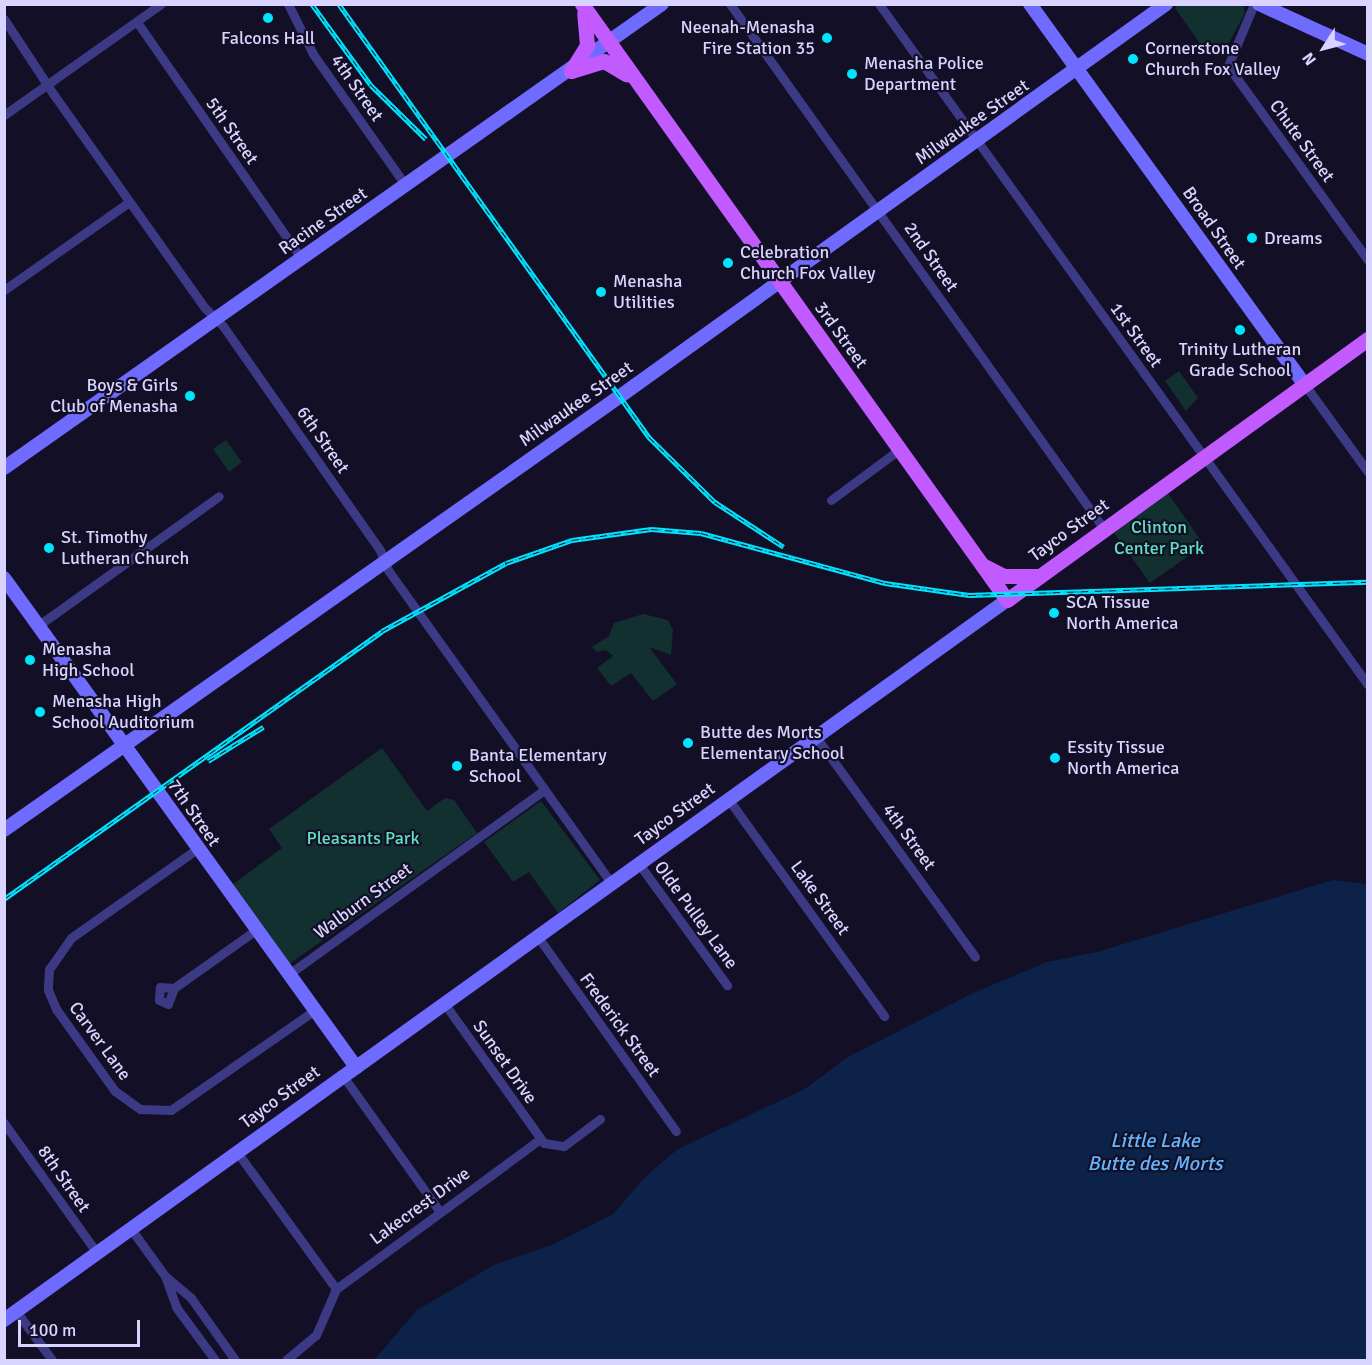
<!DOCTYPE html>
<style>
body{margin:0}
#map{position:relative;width:1372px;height:1365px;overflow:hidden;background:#130f26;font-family:Signika,sans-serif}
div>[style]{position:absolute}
.green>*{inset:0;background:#12302f}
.water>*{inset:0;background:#0c2248}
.street>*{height:9px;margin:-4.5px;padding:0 4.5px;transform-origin:4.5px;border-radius:4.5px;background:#3d3a85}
.secondary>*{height:14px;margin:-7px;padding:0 7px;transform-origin:7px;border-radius:7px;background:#6f6bff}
.primary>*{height:15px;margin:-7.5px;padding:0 7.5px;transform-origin:7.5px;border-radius:7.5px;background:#c25bff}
.rail>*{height:4.5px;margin-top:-2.25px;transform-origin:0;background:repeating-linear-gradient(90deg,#130f26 0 7px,#00e5ff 0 14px);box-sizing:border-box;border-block:2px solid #00e5ff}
.dots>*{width:16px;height:16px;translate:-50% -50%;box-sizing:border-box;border:3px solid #130f26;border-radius:50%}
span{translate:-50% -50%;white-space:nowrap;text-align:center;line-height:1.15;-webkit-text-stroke:4.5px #130f26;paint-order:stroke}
.poi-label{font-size:18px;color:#d9d4ff}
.right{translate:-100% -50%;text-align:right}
.left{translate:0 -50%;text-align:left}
.street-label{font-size:18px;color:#d9d4ff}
.park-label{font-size:18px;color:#5fe0c0}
.water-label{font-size:20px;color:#62b6ff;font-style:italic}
.frame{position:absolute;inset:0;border:6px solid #d9d4ff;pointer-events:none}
.north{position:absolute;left:1294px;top:18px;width:60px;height:60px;-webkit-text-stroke:4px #130f26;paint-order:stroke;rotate:234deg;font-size:16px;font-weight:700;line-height:24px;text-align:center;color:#d9d4ff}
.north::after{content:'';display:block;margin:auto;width:21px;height:27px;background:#d9d4ff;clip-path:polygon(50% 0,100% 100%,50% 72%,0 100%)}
.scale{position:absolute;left:18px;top:1320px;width:122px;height:27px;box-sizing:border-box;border:3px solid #d9d4ff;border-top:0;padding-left:8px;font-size:18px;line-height:21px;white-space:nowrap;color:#d9d4ff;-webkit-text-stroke:4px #130f26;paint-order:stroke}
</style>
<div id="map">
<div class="green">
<div style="clip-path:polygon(1177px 5px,1243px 5px,1245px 13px,1223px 54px,1203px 48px,1175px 8px)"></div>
<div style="clip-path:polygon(1179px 371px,1198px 398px,1186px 411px,1165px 381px)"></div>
<div style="clip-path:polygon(226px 440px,242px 462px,229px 472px,213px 449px)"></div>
<div style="clip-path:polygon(1167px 492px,1204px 545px,1150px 583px,1114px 533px)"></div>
<div style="clip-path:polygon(643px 614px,668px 620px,673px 630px,671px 655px,649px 647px,677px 684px,653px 701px,631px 673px,611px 686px,597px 668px,613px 656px,606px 650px,597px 652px,592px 647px,609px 636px,614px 623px)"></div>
<div style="clip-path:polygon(382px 748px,427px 811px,445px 798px,454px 800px,477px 833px,289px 964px,232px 885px,282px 848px,269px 829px)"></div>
<div style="clip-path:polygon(541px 801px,600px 880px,558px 913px,529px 872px,513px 882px,484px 842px)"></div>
</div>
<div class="water">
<div style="clip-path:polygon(1333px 880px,1367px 884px,1367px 1360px,374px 1360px,417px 1310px,494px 1265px,554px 1244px,613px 1214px,646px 1176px,678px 1149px,805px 1089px,846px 1058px,973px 993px,1047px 962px,1097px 952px)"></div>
</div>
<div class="street">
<div style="left:288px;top:4px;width:56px;rotate:63.4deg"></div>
<div style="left:313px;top:54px;width:161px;rotate:54.8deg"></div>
<div style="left:730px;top:4px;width:645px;rotate:54.53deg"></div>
<div style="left:879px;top:4px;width:838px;rotate:54.32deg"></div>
<div style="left:1254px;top:4px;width:67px;rotate:112.8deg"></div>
<div style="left:1228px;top:66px;width:239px;rotate:54.2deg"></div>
<div style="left:4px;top:19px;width:91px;rotate:56.7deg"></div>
<div style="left:54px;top:95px;width:261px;rotate:54.7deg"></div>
<div style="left:205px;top:308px;width:25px;rotate:45deg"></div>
<div style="left:223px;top:326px;width:274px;rotate:55deg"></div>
<div style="left:380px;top:550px;width:22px;rotate:68deg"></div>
<div style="left:388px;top:570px;width:386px;rotate:54.5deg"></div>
<div style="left:137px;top:22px;width:287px;rotate:55.2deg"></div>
<div style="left:4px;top:115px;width:192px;rotate:-35.3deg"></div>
<div style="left:4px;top:290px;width:153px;rotate:-35.1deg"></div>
<div style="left:1305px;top:385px;width:107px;rotate:54.1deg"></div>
<div style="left:831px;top:500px;width:86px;rotate:-36.5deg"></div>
<div style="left:39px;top:625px;width:221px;rotate:-35.6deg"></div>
<div style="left:816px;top:737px;width:271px;rotate:54.1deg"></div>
<div style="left:729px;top:800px;width:266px;rotate:54.3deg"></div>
<div style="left:197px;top:849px;width:154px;rotate:144.8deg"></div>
<div style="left:71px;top:938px;width:38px;rotate:125deg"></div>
<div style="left:49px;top:969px;width:21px;rotate:93deg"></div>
<div style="left:48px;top:990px;width:21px;rotate:67deg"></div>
<div style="left:56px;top:1009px;width:101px;rotate:54.3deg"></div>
<div style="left:115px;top:1091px;width:31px;rotate:36deg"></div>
<div style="left:140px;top:1109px;width:31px;rotate:2deg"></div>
<div style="left:171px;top:1110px;width:175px;rotate:-34.8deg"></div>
<div style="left:639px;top:864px;width:150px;rotate:54deg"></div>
<div style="left:538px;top:937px;width:238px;rotate:54.6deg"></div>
<div style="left:289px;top:974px;width:314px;rotate:-35.8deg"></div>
<div style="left:174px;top:988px;width:17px;rotate:111deg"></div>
<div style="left:168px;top:1004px;width:10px;rotate:-156deg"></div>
<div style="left:159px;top:1000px;width:13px;rotate:-86deg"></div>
<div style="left:160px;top:987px;width:14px;rotate:4deg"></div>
<div style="left:174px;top:988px;width:100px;rotate:-35.3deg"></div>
<div style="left:444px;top:1003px;width:172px;rotate:54.5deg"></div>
<div style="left:544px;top:1143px;width:20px;rotate:9deg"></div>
<div style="left:564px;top:1146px;width:45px;rotate:-36.9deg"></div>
<div style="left:343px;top:1076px;width:167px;rotate:54.5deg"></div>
<div style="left:4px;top:1123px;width:160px;rotate:54.4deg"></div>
<div style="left:237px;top:1152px;width:169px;rotate:54.1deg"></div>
<div style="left:131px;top:1229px;width:58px;rotate:54.1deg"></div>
<div style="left:165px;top:1276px;width:34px;rotate:40deg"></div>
<div style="left:191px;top:1298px;width:76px;rotate:54.6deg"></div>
<div style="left:165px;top:1276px;width:33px;rotate:70deg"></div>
<div style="left:176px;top:1307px;width:66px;rotate:53.7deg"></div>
<div style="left:16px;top:1311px;width:61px;rotate:53.7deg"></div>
<div style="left:286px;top:1360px;width:39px;rotate:-40deg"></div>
<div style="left:316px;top:1335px;width:50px;rotate:-66.5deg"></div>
<div style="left:336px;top:1289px;width:253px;rotate:-36.3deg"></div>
</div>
<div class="secondary">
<div style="left:1030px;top:4px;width:470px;rotate:54.2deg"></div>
<div style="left:1259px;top:4px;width:120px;rotate:24.6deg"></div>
<div style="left:4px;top:468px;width:805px;rotate:-35.19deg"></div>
<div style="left:4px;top:578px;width:603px;rotate:54.25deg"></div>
<div style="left:4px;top:830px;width:752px;rotate:-35.15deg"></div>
<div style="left:619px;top:397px;width:674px;rotate:-35.7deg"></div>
<div style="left:4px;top:1320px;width:1235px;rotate:-35.67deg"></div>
</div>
<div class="primary">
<div style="left:582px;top:4px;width:732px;rotate:54.51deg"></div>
<div style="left:1007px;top:600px;width:445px;rotate:-35.9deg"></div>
<div style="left:571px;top:71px;width:34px;rotate:-17deg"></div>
<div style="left:604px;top:61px;width:26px;rotate:31deg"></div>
<div style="left:571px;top:71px;width:31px;rotate:-58deg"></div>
<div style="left:587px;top:45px;width:32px;rotate:-95deg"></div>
<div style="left:984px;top:566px;width:22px;rotate:27deg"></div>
<div style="left:1004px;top:576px;width:35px"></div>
</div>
<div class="rail">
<div style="left:312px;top:4px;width:100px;rotate:53.9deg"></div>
<div style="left:371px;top:85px;width:77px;rotate:44.5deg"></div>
<div style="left:339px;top:4px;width:533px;rotate:54.4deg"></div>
<div style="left:649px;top:437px;width:93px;rotate:44.6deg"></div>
<div style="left:715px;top:502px;width:82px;rotate:33.1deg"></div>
<div style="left:208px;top:761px;width:65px;rotate:-31.7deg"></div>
<div style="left:4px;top:899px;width:463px;rotate:-35.3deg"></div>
<div style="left:382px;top:631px;width:141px;rotate:-28.7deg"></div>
<div style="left:506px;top:563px;width:70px;rotate:-19.2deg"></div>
<div style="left:572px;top:540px;width:80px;rotate:-7.9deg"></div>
<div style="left:651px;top:529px;width:50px;rotate:4.6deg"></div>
<div style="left:701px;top:533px;width:191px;rotate:15.2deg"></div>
<div style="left:885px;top:583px;width:85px;rotate:8.1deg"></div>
<div style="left:969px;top:595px;width:399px;rotate:-1.9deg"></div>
</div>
<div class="dots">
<div style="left:268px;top:18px;background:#00e5ff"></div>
<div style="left:827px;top:38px;background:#00e5ff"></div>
<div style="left:1133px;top:59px;background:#00e5ff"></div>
<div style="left:852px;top:74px;background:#00e5ff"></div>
<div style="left:1252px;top:238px;background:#00e5ff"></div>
<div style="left:728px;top:263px;background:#00e5ff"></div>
<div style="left:601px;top:292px;background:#00e5ff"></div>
<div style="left:1240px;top:330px;background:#00e5ff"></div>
<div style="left:190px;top:396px;background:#00e5ff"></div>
<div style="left:49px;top:548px;background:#00e5ff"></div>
<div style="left:1054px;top:613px;background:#00e5ff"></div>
<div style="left:30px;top:660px;background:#00e5ff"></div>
<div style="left:40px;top:712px;background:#00e5ff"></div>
<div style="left:688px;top:743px;background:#00e5ff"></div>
<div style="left:1055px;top:758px;background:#00e5ff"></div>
<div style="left:457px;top:766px;background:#00e5ff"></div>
</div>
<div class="poi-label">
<span class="right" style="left:815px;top:38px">Neenah-Menasha<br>Fire Station 35</span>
<span style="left:268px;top:38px">Falcons Hall</span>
<span class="left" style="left:1145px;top:59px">Cornerstone<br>Church Fox Valley</span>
<span class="left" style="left:864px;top:74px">Menasha Police<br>Department</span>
<span class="left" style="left:1264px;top:238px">Dreams</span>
<span class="left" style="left:740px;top:263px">Celebration<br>Church Fox Valley</span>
<span class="left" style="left:613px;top:292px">Menasha<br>Utilities</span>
<span style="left:1240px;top:360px">Trinity Lutheran<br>Grade School</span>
<span class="right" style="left:178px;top:396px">Boys &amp; Girls<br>Club of Menasha</span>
<span class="left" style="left:61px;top:548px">St. Timothy<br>Lutheran Church</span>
<span class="left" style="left:1066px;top:613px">SCA Tissue<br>North America</span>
<span class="left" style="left:42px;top:660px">Menasha<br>High School</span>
<span class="left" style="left:52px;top:712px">Menasha High<br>School Auditorium</span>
<span class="left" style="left:700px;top:743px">Butte des Morts<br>Elementary School</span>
<span class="left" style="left:1067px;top:758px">Essity Tissue<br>North America</span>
<span class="left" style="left:469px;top:766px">Banta Elementary<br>School</span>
</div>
<div class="street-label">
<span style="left:357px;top:88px;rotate:55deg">4th Street</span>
<span style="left:972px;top:122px;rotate:-35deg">Milwaukee Street</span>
<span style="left:232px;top:131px;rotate:55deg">5th Street</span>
<span style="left:1302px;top:141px;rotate:54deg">Chute Street</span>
<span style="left:323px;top:221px;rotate:-35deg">Racine Street</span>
<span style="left:1214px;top:228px;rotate:55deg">Broad Street</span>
<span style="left:931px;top:257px;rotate:55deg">2nd Street</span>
<span style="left:841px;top:335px;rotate:54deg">3rd Street</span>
<span style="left:1136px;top:335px;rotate:54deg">1st Street</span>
<span style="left:576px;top:404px;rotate:-35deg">Milwaukee Street</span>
<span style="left:323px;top:440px;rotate:55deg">6th Street</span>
<span style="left:1069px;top:530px;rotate:-36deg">Tayco Street</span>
<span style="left:194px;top:813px;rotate:55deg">7th Street</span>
<span style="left:675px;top:814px;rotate:-36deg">Tayco Street</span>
<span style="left:909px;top:837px;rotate:54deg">4th Street</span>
<span style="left:820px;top:898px;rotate:54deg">Lake Street</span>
<span style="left:363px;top:901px;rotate:-36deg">Walburn Street</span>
<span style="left:696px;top:915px;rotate:54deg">Olde Pulley Lane</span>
<span style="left:620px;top:1025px;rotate:54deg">Frederick Street</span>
<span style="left:100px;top:1041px;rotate:54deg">Carver Lane</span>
<span style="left:505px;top:1062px;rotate:55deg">Sunset Drive</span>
<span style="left:280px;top:1097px;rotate:-36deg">Tayco Street</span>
<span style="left:64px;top:1179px;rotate:55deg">8th Street</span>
<span style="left:420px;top:1206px;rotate:-36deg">Lakecrest Drive</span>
</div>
<div class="park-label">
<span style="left:1159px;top:538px">Clinton<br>Center Park</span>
<span style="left:363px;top:838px">Pleasants Park</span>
</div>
<div class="water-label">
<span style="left:1155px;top:1152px">Little Lake<br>Butte des Morts</span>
</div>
<div class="frame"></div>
<div class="north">N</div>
<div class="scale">100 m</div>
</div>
